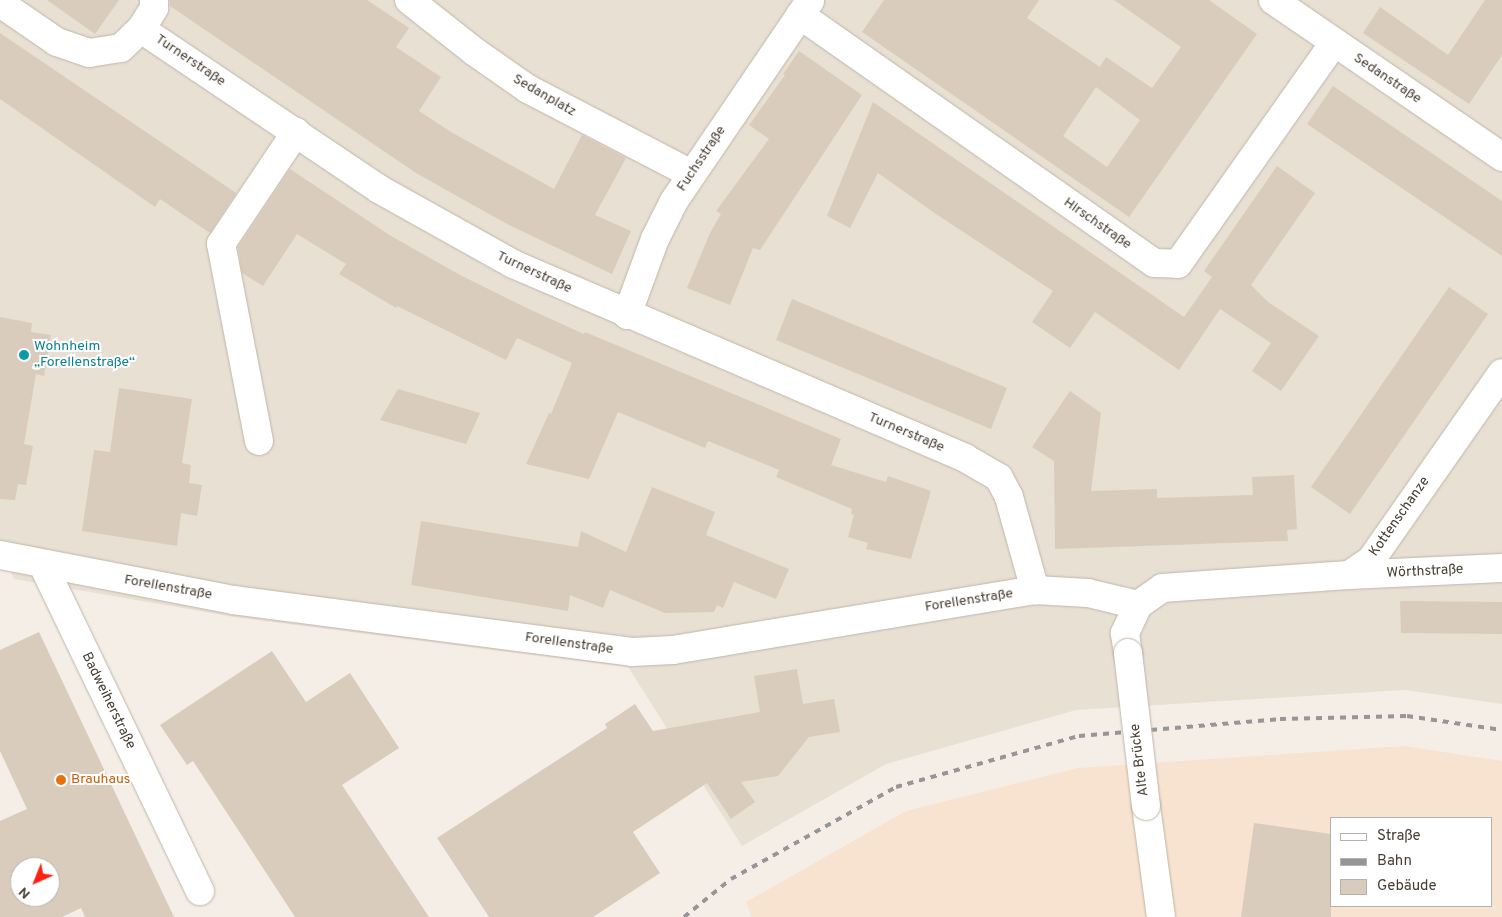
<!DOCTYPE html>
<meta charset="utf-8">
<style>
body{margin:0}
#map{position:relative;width:1502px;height:917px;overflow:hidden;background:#f4eee6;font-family:Overpass,sans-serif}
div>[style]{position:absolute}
.residential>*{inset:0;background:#e8e0d3}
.commercial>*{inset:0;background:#f7e3cf}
.building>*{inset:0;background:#d9ccbd}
.roads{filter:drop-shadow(0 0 1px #c0b5a8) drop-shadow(0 0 1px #c0b5a8)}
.minor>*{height:28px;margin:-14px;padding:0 14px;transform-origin:14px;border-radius:14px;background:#fff}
.rail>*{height:4px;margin-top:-2px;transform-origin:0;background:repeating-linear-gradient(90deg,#969696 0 6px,transparent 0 12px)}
.bridges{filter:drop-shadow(0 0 1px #c0b5a8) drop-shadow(0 0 1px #c0b5a8)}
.minor-bridge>*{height:28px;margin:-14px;padding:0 14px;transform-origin:14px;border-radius:14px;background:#fff}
.dots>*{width:14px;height:14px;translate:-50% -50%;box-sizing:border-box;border:2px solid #fff;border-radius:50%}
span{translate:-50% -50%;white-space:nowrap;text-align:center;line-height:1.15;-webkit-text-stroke:4px #fff;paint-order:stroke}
.street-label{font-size:14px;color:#473e34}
.culture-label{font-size:14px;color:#0d838f}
.left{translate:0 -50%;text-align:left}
.food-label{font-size:14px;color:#c56008}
.legend{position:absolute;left:1330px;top:817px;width:162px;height:90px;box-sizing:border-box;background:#fff;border:1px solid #b5b2ae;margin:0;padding:6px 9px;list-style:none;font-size:15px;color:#473e34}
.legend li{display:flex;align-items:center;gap:10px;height:25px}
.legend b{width:25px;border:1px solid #b5b2ae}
.north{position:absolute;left:10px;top:857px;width:50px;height:50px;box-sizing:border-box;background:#fff;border:1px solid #b5b2ae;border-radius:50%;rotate:224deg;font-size:14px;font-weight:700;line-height:20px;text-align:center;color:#473e34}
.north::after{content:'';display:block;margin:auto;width:18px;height:22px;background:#ff2011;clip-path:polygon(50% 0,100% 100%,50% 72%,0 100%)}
</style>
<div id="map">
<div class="residential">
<div style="clip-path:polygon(0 0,1502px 0,1502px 704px,1405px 690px,1076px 710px,886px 764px,742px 846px,628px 667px,235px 617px,14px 579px,0 550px)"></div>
</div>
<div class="commercial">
<div style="clip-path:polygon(evenodd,1404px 746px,1502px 761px,1502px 917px,752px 917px,746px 902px,906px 811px,1078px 768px,1404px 746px,1331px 818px,1491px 818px,1491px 906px,1331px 906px,1331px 818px)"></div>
</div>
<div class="building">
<div style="clip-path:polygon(47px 0,119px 0,95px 34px)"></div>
<div style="clip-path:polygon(170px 0,367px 0,409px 28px,396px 47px,441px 77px,419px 111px,451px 132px,554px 189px,582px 135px,626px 158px,595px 215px,631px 231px,612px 274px,507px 224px,416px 173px,170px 6px)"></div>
<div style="clip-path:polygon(evenodd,884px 0,1039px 0,1027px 18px,1100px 67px,1106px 57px,1152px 88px,1181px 47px,1114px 0,1209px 0,1257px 34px,1129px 217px,862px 32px,884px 0,1096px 87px,1140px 120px,1107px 167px,1063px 136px,1096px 87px)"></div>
<div style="clip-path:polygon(1485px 0,1502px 0,1502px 55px,1469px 104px,1363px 33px,1380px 7px,1448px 55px)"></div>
<div style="clip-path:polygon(0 33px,236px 193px,210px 233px,160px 199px,155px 207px,0 99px)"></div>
<div style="clip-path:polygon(799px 51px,862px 95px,760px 250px,753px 248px,730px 305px,687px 288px,710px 233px,721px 214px,716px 211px,769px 139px,749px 125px,785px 75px,783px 74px)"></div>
<div style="clip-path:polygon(1333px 86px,1502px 201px,1502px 256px,1307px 124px)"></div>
<div style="clip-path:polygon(873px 102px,1184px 317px,1212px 277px,1204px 271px,1277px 166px,1315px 193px,1251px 285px,1268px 302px,1319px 336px,1281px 391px,1252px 371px,1271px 343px,1220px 309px,1179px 370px,1095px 312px,1070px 348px,1032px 322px,1053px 291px,936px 214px,878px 173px,850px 228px,827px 216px)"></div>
<div style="clip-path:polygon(290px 169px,391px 236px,460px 275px,531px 310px,584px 334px,585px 332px,841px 439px,831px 465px,886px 482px,888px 476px,931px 491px,911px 559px,866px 549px,868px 543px,848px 537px,854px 515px,851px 514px,852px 509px,776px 477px,779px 470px,708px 441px,705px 448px,618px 412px,589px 479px,526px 464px,549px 413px,551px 414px,572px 363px,517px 338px,506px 360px,397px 306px,396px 308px,339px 274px,346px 264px,297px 234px,263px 286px,242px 273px,238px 247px)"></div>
<div style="clip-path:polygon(1449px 287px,1488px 314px,1350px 514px,1311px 487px)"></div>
<div style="clip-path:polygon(792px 299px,1007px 388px,991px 429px,776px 340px)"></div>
<div style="clip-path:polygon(0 317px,32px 323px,31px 332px,51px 335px,44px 376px,36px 374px,24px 444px,33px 446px,26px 485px,18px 484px,15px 500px,0 499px)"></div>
<div style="clip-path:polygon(119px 388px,192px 399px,182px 463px,191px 465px,189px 483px,202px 485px,197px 516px,181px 513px,177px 546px,82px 531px,94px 450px,110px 452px)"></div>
<div style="clip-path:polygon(398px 389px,480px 413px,466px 444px,380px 420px)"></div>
<div style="clip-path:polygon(1070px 391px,1101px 413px,1091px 491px,1157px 489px,1157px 498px,1253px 495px,1252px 477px,1294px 475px,1297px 529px,1287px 530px,1288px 541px,1055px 549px,1054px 461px,1032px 447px)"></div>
<div style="clip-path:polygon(652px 487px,715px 512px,706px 535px,789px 569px,776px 599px,734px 582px,723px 608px,717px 605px,714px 612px,665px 613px,610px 590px,603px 608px,570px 595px,568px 611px,411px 585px,421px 521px,578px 547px,581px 531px,626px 552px)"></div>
<div style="clip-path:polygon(1400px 601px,1502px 602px,1502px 634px,1401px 633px)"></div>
<div style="clip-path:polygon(evenodd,39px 632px,174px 917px,85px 917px,81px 908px,62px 917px,0 917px,0 821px,27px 809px,0 751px,0 650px,39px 632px,20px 867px,50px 867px,50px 897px,20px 897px,20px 867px)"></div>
<div style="clip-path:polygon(272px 651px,306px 702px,350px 673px,399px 748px,342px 785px,429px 917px,295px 917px,193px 761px,187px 765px,160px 725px)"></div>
<div style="clip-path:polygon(797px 669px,803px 704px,834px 699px,840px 732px,809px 737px,778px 776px,741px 782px,755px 802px,731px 819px,707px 783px,633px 832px,660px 873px,593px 917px,489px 917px,437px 838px,607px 728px,605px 724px,635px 704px,653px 731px,760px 712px,754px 676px)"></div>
<div style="clip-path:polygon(1254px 823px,1331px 834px,1331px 917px,1241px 917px)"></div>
</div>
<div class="roads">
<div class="minor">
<div style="left:409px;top:0;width:84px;rotate:38.2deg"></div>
<div style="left:475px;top:52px;width:65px;rotate:34.9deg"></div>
<div style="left:528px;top:89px;width:184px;rotate:27.5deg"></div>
<div style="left:1273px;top:0;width:278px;rotate:34.4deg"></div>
<div style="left:0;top:3px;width:69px;rotate:34.4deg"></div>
<div style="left:57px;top:42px;width:34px;rotate:19deg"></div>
<div style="left:89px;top:53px;width:32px;rotate:-9deg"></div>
<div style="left:121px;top:48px;width:28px;rotate:-44deg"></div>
<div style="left:141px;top:29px;width:287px;rotate:33.9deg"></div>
<div style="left:379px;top:189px;width:154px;rotate:29.2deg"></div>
<div style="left:513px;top:264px;width:492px;rotate:23.2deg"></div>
<div style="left:965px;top:458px;width:39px;rotate:30deg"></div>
<div style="left:999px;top:478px;width:21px;rotate:62deg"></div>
<div style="left:1009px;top:497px;width:97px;rotate:74.4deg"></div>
<div style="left:800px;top:15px;width:432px;rotate:35deg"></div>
<div style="left:1154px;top:263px;width:24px;rotate:2deg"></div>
<div style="left:1178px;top:264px;width:271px;rotate:-54.8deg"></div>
<div style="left:141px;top:29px;width:25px;rotate:-58deg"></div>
<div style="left:154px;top:8px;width:8px;rotate:-90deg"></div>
<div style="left:627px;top:315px;width:81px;rotate:-69.8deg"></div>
<div style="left:655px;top:239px;width:42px;rotate:-63.4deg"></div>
<div style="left:674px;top:201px;width:242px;rotate:-55.8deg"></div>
<div style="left:259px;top:441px;width:201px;rotate:-100.9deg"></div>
<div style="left:221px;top:244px;width:135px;rotate:-56.2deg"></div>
<div style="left:0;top:555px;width:237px;rotate:10.9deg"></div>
<div style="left:233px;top:600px;width:402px;rotate:7.4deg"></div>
<div style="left:632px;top:652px;width:41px;rotate:-2.8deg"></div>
<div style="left:673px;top:650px;width:367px;rotate:-9.4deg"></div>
<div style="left:1035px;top:590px;width:53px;rotate:3.2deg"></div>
<div style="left:1088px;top:593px;width:51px;rotate:13.5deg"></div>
<div style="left:43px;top:565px;width:362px;rotate:64.3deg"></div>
<div style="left:1349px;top:575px;width:153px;rotate:-2.6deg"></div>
<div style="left:1138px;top:605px;width:29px;rotate:-35deg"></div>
<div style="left:1162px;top:588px;width:187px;rotate:-4deg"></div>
<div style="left:1349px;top:575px;width:27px;rotate:-34deg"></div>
<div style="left:1371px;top:560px;width:228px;rotate:-55deg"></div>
<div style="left:1128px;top:653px;width:20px;rotate:-99deg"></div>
<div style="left:1125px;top:633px;width:31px;rotate:-65deg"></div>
<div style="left:1146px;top:806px;width:112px;rotate:82.3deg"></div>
</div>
</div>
<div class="rail">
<div style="left:684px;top:917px;width:60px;rotate:-39deg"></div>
<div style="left:731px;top:879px;width:189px;rotate:-29.1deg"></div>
<div style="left:896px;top:787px;width:190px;rotate:-15.6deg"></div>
<div style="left:1079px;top:736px;width:202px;rotate:-4.8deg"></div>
<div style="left:1280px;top:719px;width:127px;rotate:-1.4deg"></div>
<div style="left:1407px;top:716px;width:96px;rotate:8.4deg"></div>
</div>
<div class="bridges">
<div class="minor-bridge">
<div style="left:1128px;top:653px;width:154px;rotate:83.3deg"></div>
</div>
</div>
<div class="dots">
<div style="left:24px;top:355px;background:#0f9aa8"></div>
<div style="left:61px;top:780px;background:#e8710a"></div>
</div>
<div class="street-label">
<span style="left:190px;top:61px;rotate:34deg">Turnerstraße</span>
<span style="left:1387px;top:79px;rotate:34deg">Sedanstraße</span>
<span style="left:544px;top:96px;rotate:30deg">Sedanplatz</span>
<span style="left:702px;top:159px;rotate:-56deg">Fuchsstraße</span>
<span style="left:1097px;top:224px;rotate:35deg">Hirschstraße</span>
<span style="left:534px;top:273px;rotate:25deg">Turnerstraße</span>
<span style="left:906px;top:433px;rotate:23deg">Turnerstraße</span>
<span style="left:1400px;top:517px;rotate:-55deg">Kottenschanze</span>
<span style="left:1425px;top:572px;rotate:-3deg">Wörthstraße</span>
<span style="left:168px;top:588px;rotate:10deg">Forellenstraße</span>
<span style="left:969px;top:601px;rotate:-9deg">Forellenstraße</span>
<span style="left:569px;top:644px;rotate:8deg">Forellenstraße</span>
<span style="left:108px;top:701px;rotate:64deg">Badweiherstraße</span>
<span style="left:1140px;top:760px;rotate:-97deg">Alte Brücke</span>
</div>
<div class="culture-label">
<span class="left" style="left:34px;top:355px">Wohnheim<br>„Forellenstraße“</span>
</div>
<div class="food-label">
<span class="left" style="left:71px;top:780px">Brauhaus</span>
</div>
<ul class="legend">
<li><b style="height:6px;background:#fff"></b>Straße</li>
<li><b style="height:6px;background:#969696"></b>Bahn</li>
<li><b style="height:14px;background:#d9ccbd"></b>Gebäude</li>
</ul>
<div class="north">N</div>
</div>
